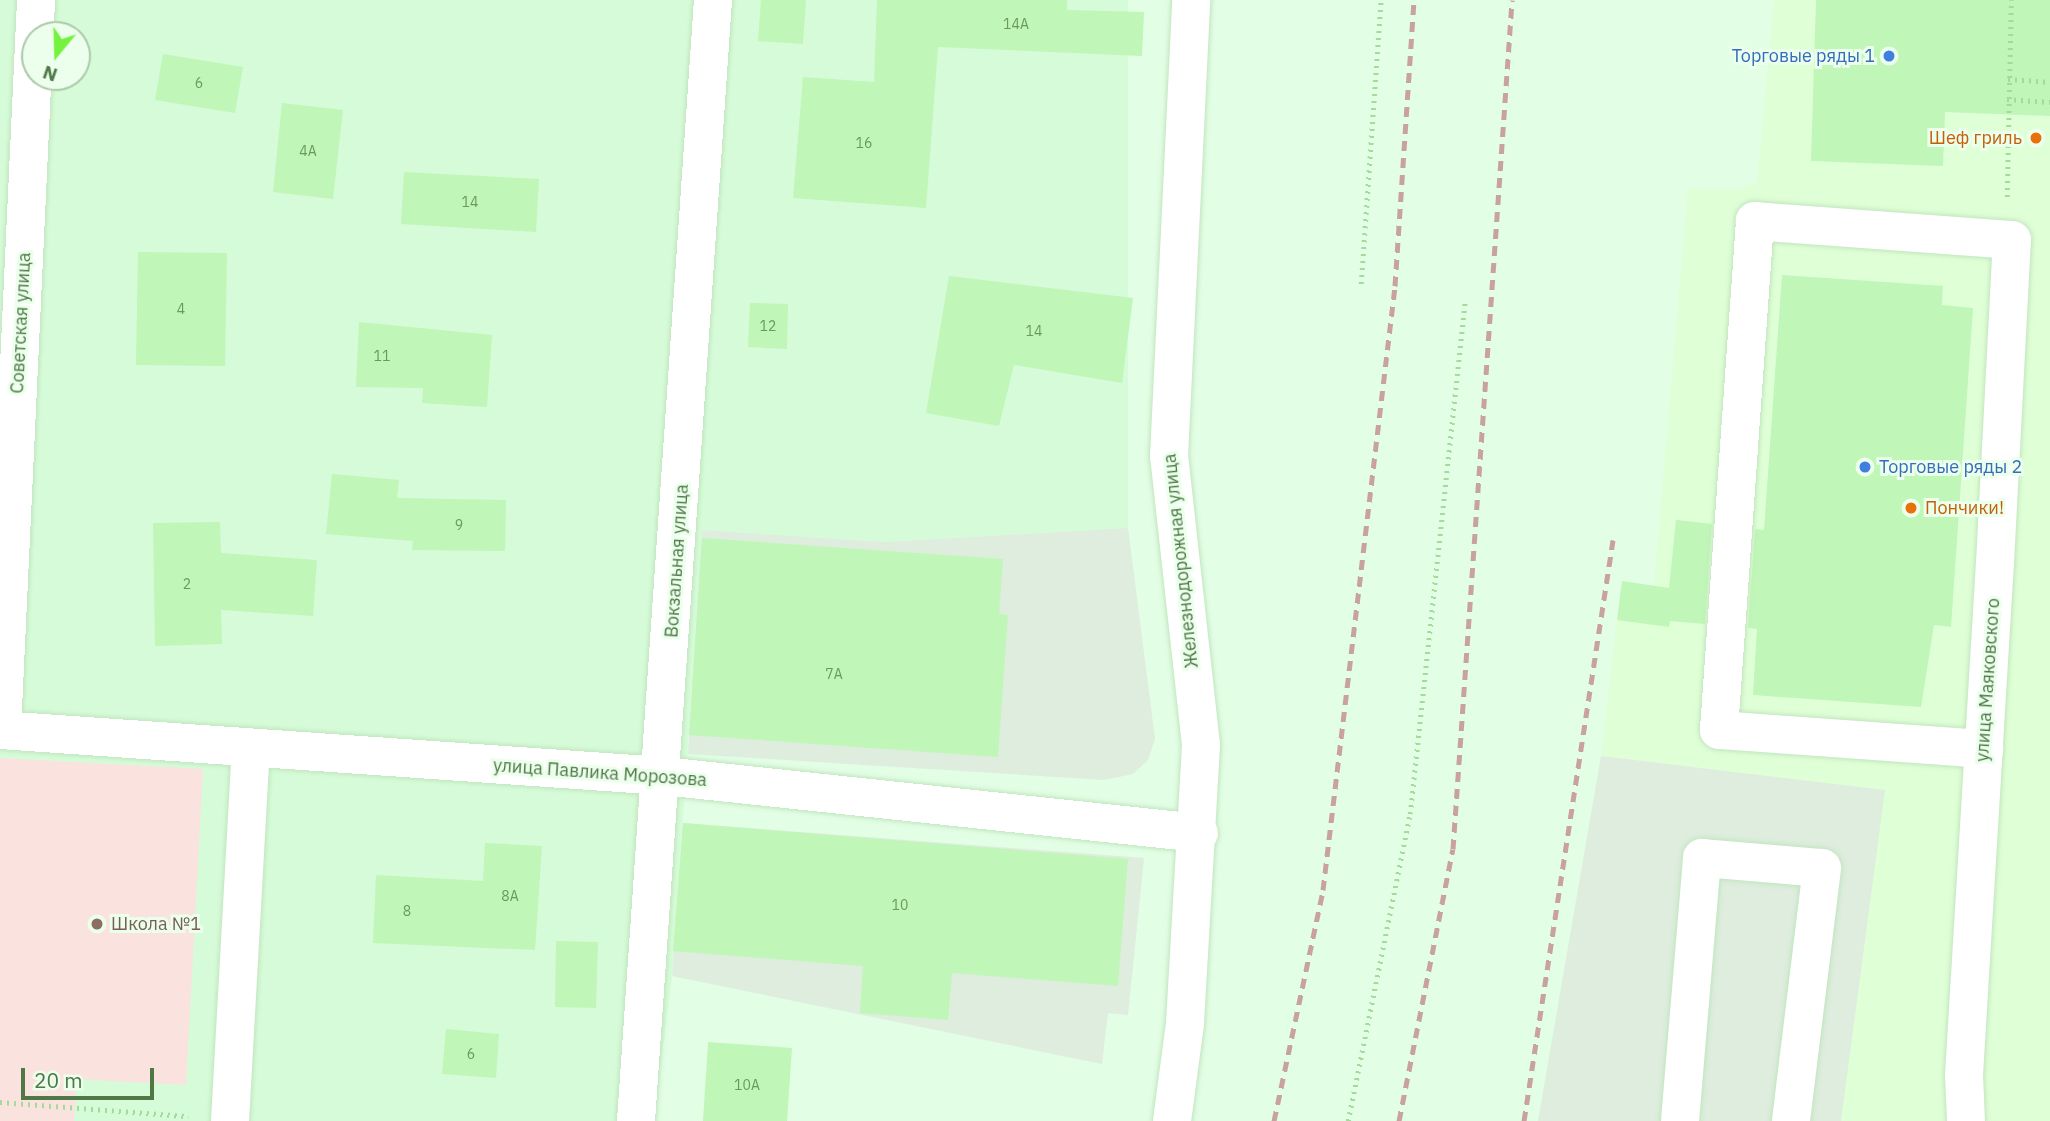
<!DOCTYPE html>
<meta charset="utf-8">
<style>
body{margin:0}
#map{position:relative;width:2050px;height:1121px;overflow:hidden;background:#e2fee5;font-family:"IBM Plex Sans",sans-serif}
div>[style]{position:absolute}
.residential>*{inset:0;background:#d6fbd8}
.commercial>*{inset:0;background:#dfffd6}
.industrial>*{inset:0;background:#deedde}
.education>*{inset:0;background:#fae2df}
.building>*{inset:0;background:#c0f6b8}
.path>*{height:4.5px;margin-top:-2.25px;transform-origin:0;background:repeating-linear-gradient(90deg,#a3db9b 0 2px,transparent 0 7px)}
.roads{filter:drop-shadow(0 0 2px #c2e5bf) drop-shadow(0 0 2px #c2e5bf)}
.minor>*{height:38px;margin:-19px;padding:0 19px;transform-origin:19px;border-radius:19px;background:#fff}
.rail>*{height:5px;margin-top:-2.5px;transform-origin:0;background:repeating-linear-gradient(90deg,#c9a1a0 0 10px,transparent 0 17px)}
.dots>*{width:19px;height:19px;translate:-50% -50%;box-sizing:border-box;border:4px solid #ebffec;border-radius:50%}
span{translate:-50% -50%;white-space:nowrap;text-align:center;line-height:1.15;-webkit-text-stroke:6px #ebffec;paint-order:stroke}
.number-label{font-size:14px;color:#6b9862}
.number-label span{-webkit-text-stroke-width:0}
.shop-label{font-size:18px;color:#366cbe}
.right{translate:-100% -50%;text-align:right}
.left{translate:0 -50%;text-align:left}
.food-label{font-size:18px;color:#c56008}
.street-label{font-size:18px;color:#4f7846}
.education-label{font-size:18px;color:#785e54}
.north{position:absolute;left:21px;top:21px;width:70px;height:70px;box-sizing:border-box;background:#ebffec;border:2px solid #adc9aa;border-radius:50%;rotate:199deg;font-size:19px;font-weight:700;line-height:28px;text-align:center;color:#4f7846}
.north::after{content:'';display:block;margin:auto;width:24px;height:32px;background:#74f23d;clip-path:polygon(50% 0,100% 100%,50% 72%,0 100%)}
.scale{position:absolute;left:21px;top:1068px;width:133px;height:32px;box-sizing:border-box;border:4px solid #4f7846;border-top:0;padding-left:9px;font-size:21px;line-height:24px;white-space:nowrap;color:#4f7846;-webkit-text-stroke:5px #ebffec;paint-order:stroke}
</style>
<div id="map">
<div class="residential">
<div style="clip-path:polygon(evenodd,0 0,1128px 0,1128px 528px,885px 542px,703px 530px,672px 976px,654px 1121px,0 1121px,0 0,35px 35px,77px 35px,77px 77px,35px 77px,35px 35px)"></div>
</div>
<div class="commercial">
<div style="clip-path:polygon(1774px 0,2050px 0,2050px 1121px,1841px 1121px,1884px 790px,1601px 756px,1617px 620px,1648px 624px,1654px 586px,1688px 188px,1737px 189px,1757px 183px)"></div>
</div>
<div class="industrial">
<div style="clip-path:polygon(1128px 528px,1155px 739px,1148px 760px,1133px 774px,1105px 780px,688px 754px,702px 530px,885px 542px)"></div>
<div style="clip-path:polygon(1601px 756px,1885px 790px,1841px 1121px,1538px 1121px)"></div>
<div style="clip-path:polygon(683px 823px,1144px 858px,1128px 1015px,1108px 1013px,1102px 1064px,672px 976px)"></div>
</div>
<div class="education">
<div style="clip-path:polygon(0 758px,203px 769px,186px 1085px,77px 1079px,74px 1121px,0 1121px)"></div>
</div>
<div class="building">
<div style="clip-path:polygon(761px 0,806px 0,803px 44px,758px 41px)"></div>
<div style="clip-path:polygon(877px 0,1067px 0,1067px 10px,1144px 12px,1142px 56px,938px 47px,926px 208px,793px 198px,803px 77px,874px 82px)"></div>
<div style="clip-path:polygon(1816px 0,2050px 0,2050px 116px,1945px 112px,1943px 166px,1811px 161px)"></div>
<div style="clip-path:polygon(163px 54px,243px 67px,235px 113px,155px 100px)"></div>
<div style="clip-path:polygon(282px 103px,343px 110px,333px 199px,273px 192px)"></div>
<div style="clip-path:polygon(404px 172px,539px 179px,536px 232px,401px 224px)"></div>
<div style="clip-path:polygon(138px 252px,227px 253px,225px 366px,136px 365px)"></div>
<div style="clip-path:polygon(1782px 275px,1943px 286px,1942px 305px,1973px 308px,1951px 627px,1934px 625px,1921px 707px,1753px 695px,1757px 629px,1748px 628px,1755px 529px,1764px 530px)"></div>
<div style="clip-path:polygon(949px 276px,1133px 298px,1122px 383px,1014px 365px,999px 426px,926px 413px)"></div>
<div style="clip-path:polygon(750px 303px,788px 304px,787px 349px,748px 347px)"></div>
<div style="clip-path:polygon(359px 322px,492px 335px,487px 407px,422px 403px,423px 388px,356px 387px)"></div>
<div style="clip-path:polygon(332px 474px,399px 480px,397px 498px,506px 500px,505px 551px,412px 550px,413px 541px,326px 534px)"></div>
<div style="clip-path:polygon(1676px 520px,1712px 524px,1705px 624px,1670px 621px,1669px 627px,1617px 620px,1622px 581px,1669px 588px)"></div>
<div style="clip-path:polygon(220px 522px,221px 553px,317px 560px,313px 616px,221px 610px,222px 644px,155px 646px,153px 523px)"></div>
<div style="clip-path:polygon(702px 538px,1003px 559px,999px 614px,1008px 615px,998px 757px,689px 735px)"></div>
<div style="clip-path:polygon(683px 823px,1128px 859px,1118px 986px,952px 973px,948px 1020px,860px 1013px,863px 966px,673px 951px)"></div>
<div style="clip-path:polygon(485px 843px,542px 846px,535px 950px,373px 943px,376px 875px,483px 881px)"></div>
<div style="clip-path:polygon(556px 941px,598px 942px,596px 1008px,555px 1007px)"></div>
<div style="clip-path:polygon(446px 1029px,499px 1034px,496px 1078px,442px 1074px)"></div>
<div style="clip-path:polygon(708px 1042px,792px 1048px,787px 1121px,703px 1121px)"></div>
</div>
<div class="path">
<div style="left:2008px;top:79px;width:42px;rotate:4.1deg"></div>
<div style="left:2007px;top:99px;width:43px;rotate:4deg"></div>
<div style="left:2007px;top:197px;width:197px;rotate:-88.8deg"></div>
<div style="left:1361px;top:284px;width:285px;rotate:-86deg"></div>
<div style="left:0;top:1102px;width:189px;rotate:4.3deg"></div>
<div style="left:1348px;top:1121px;width:313px;rotate:-78.6deg"></div>
<div style="left:1410px;top:814px;width:516px;rotate:-83.88deg"></div>
</div>
<div class="roads">
<div class="minor">
<div style="left:0;top:730px;width:665px;rotate:3.97deg"></div>
<div style="left:663px;top:776px;width:539px;rotate:6.07deg"></div>
<div style="left:2px;top:730px;width:731px;rotate:-87.33deg"></div>
<div style="left:230px;top:1121px;width:373px;rotate:-86.8deg"></div>
<div style="left:636px;top:1121px;width:1124px;rotate:-86.07deg"></div>
<div style="left:1172px;top:1121px;width:99px;rotate:-82.4deg"></div>
<div style="left:1185px;top:1023px;width:278px;rotate:-86.7deg"></div>
<div style="left:1201px;top:745px;width:291px;rotate:-96.3deg"></div>
<div style="left:1169px;top:456px;width:457px;rotate:-87.2deg"></div>
<div style="left:1680px;top:1121px;width:264px;rotate:-85.2deg"></div>
<div style="left:1702px;top:858px;width:120px;rotate:4.8deg"></div>
<div style="left:1822px;top:868px;width:255px;rotate:97deg"></div>
<div style="left:1966px;top:1121px;width:46px;rotate:-92.5deg"></div>
<div style="left:1964px;top:1075px;width:513px;rotate:-86.54deg"></div>
<div style="left:1995px;top:563px;width:323px;rotate:-87deg"></div>
<div style="left:2012px;top:240px;width:258px;rotate:-175.8deg"></div>
<div style="left:1755px;top:221px;width:510px;rotate:94.05deg"></div>
<div style="left:1719px;top:730px;width:266px;rotate:4.1deg"></div>
</div>
</div>
<div class="rail">
<div style="left:1274px;top:1121px;width:236px;rotate:-78deg"></div>
<div style="left:1323px;top:890px;width:608px;rotate:-83.2deg"></div>
<div style="left:1395px;top:286px;width:287px;rotate:-86.2deg"></div>
<div style="left:1399px;top:1121px;width:277px;rotate:-78.8deg"></div>
<div style="left:1453px;top:849px;width:851px;rotate:-86.02deg"></div>
<div style="left:1524px;top:1121px;width:588px;rotate:-81.29deg"></div>
</div>
<div class="dots">
<div style="left:1889px;top:56px;background:#3f7fe0"></div>
<div style="left:2036px;top:138px;background:#e8710a"></div>
<div style="left:1865px;top:467px;background:#3f7fe0"></div>
<div style="left:1911px;top:508px;background:#e8710a"></div>
<div style="left:97px;top:924px;background:#8d6e63"></div>
</div>
<div class="number-label">
<span style="left:1016px;top:24px">14А</span>
<span style="left:199px;top:83px">6</span>
<span style="left:864px;top:143px">16</span>
<span style="left:308px;top:151px">4А</span>
<span style="left:470px;top:202px">14</span>
<span style="left:181px;top:309px">4</span>
<span style="left:768px;top:326px">12</span>
<span style="left:1034px;top:331px">14</span>
<span style="left:382px;top:356px">11</span>
<span style="left:459px;top:525px">9</span>
<span style="left:187px;top:584px">2</span>
<span style="left:834px;top:674px">7А</span>
<span style="left:510px;top:896px">8А</span>
<span style="left:900px;top:905px">10</span>
<span style="left:407px;top:911px">8</span>
<span style="left:471px;top:1054px">6</span>
<span style="left:747px;top:1085px">10А</span>
</div>
<div class="shop-label">
<span class="right" style="left:1875px;top:56px">Торговые ряды 1</span>
<span class="left" style="left:1879px;top:467px">Торговые ряды 2</span>
</div>
<div class="food-label">
<span class="right" style="left:2022px;top:138px">Шеф гриль</span>
<span class="left" style="left:1925px;top:508px">Пончики!</span>
</div>
<div class="street-label">
<span style="left:21px;top:323px;rotate:-87deg">Советская улица</span>
<span style="left:677px;top:561px;rotate:-86deg">Вокзальная улица</span>
<span style="left:1181px;top:561px;rotate:-96deg">Железнодорожная улица</span>
<span style="left:1988px;top:680px;rotate:-86deg">улица Маяковского</span>
<span style="left:600px;top:773px;rotate:4deg">улица Павлика Морозова</span>
</div>
<div class="education-label">
<span class="left" style="left:111px;top:924px">Школа №1</span>
</div>
<div class="north">N</div>
<div class="scale">20 m</div>
</div>
